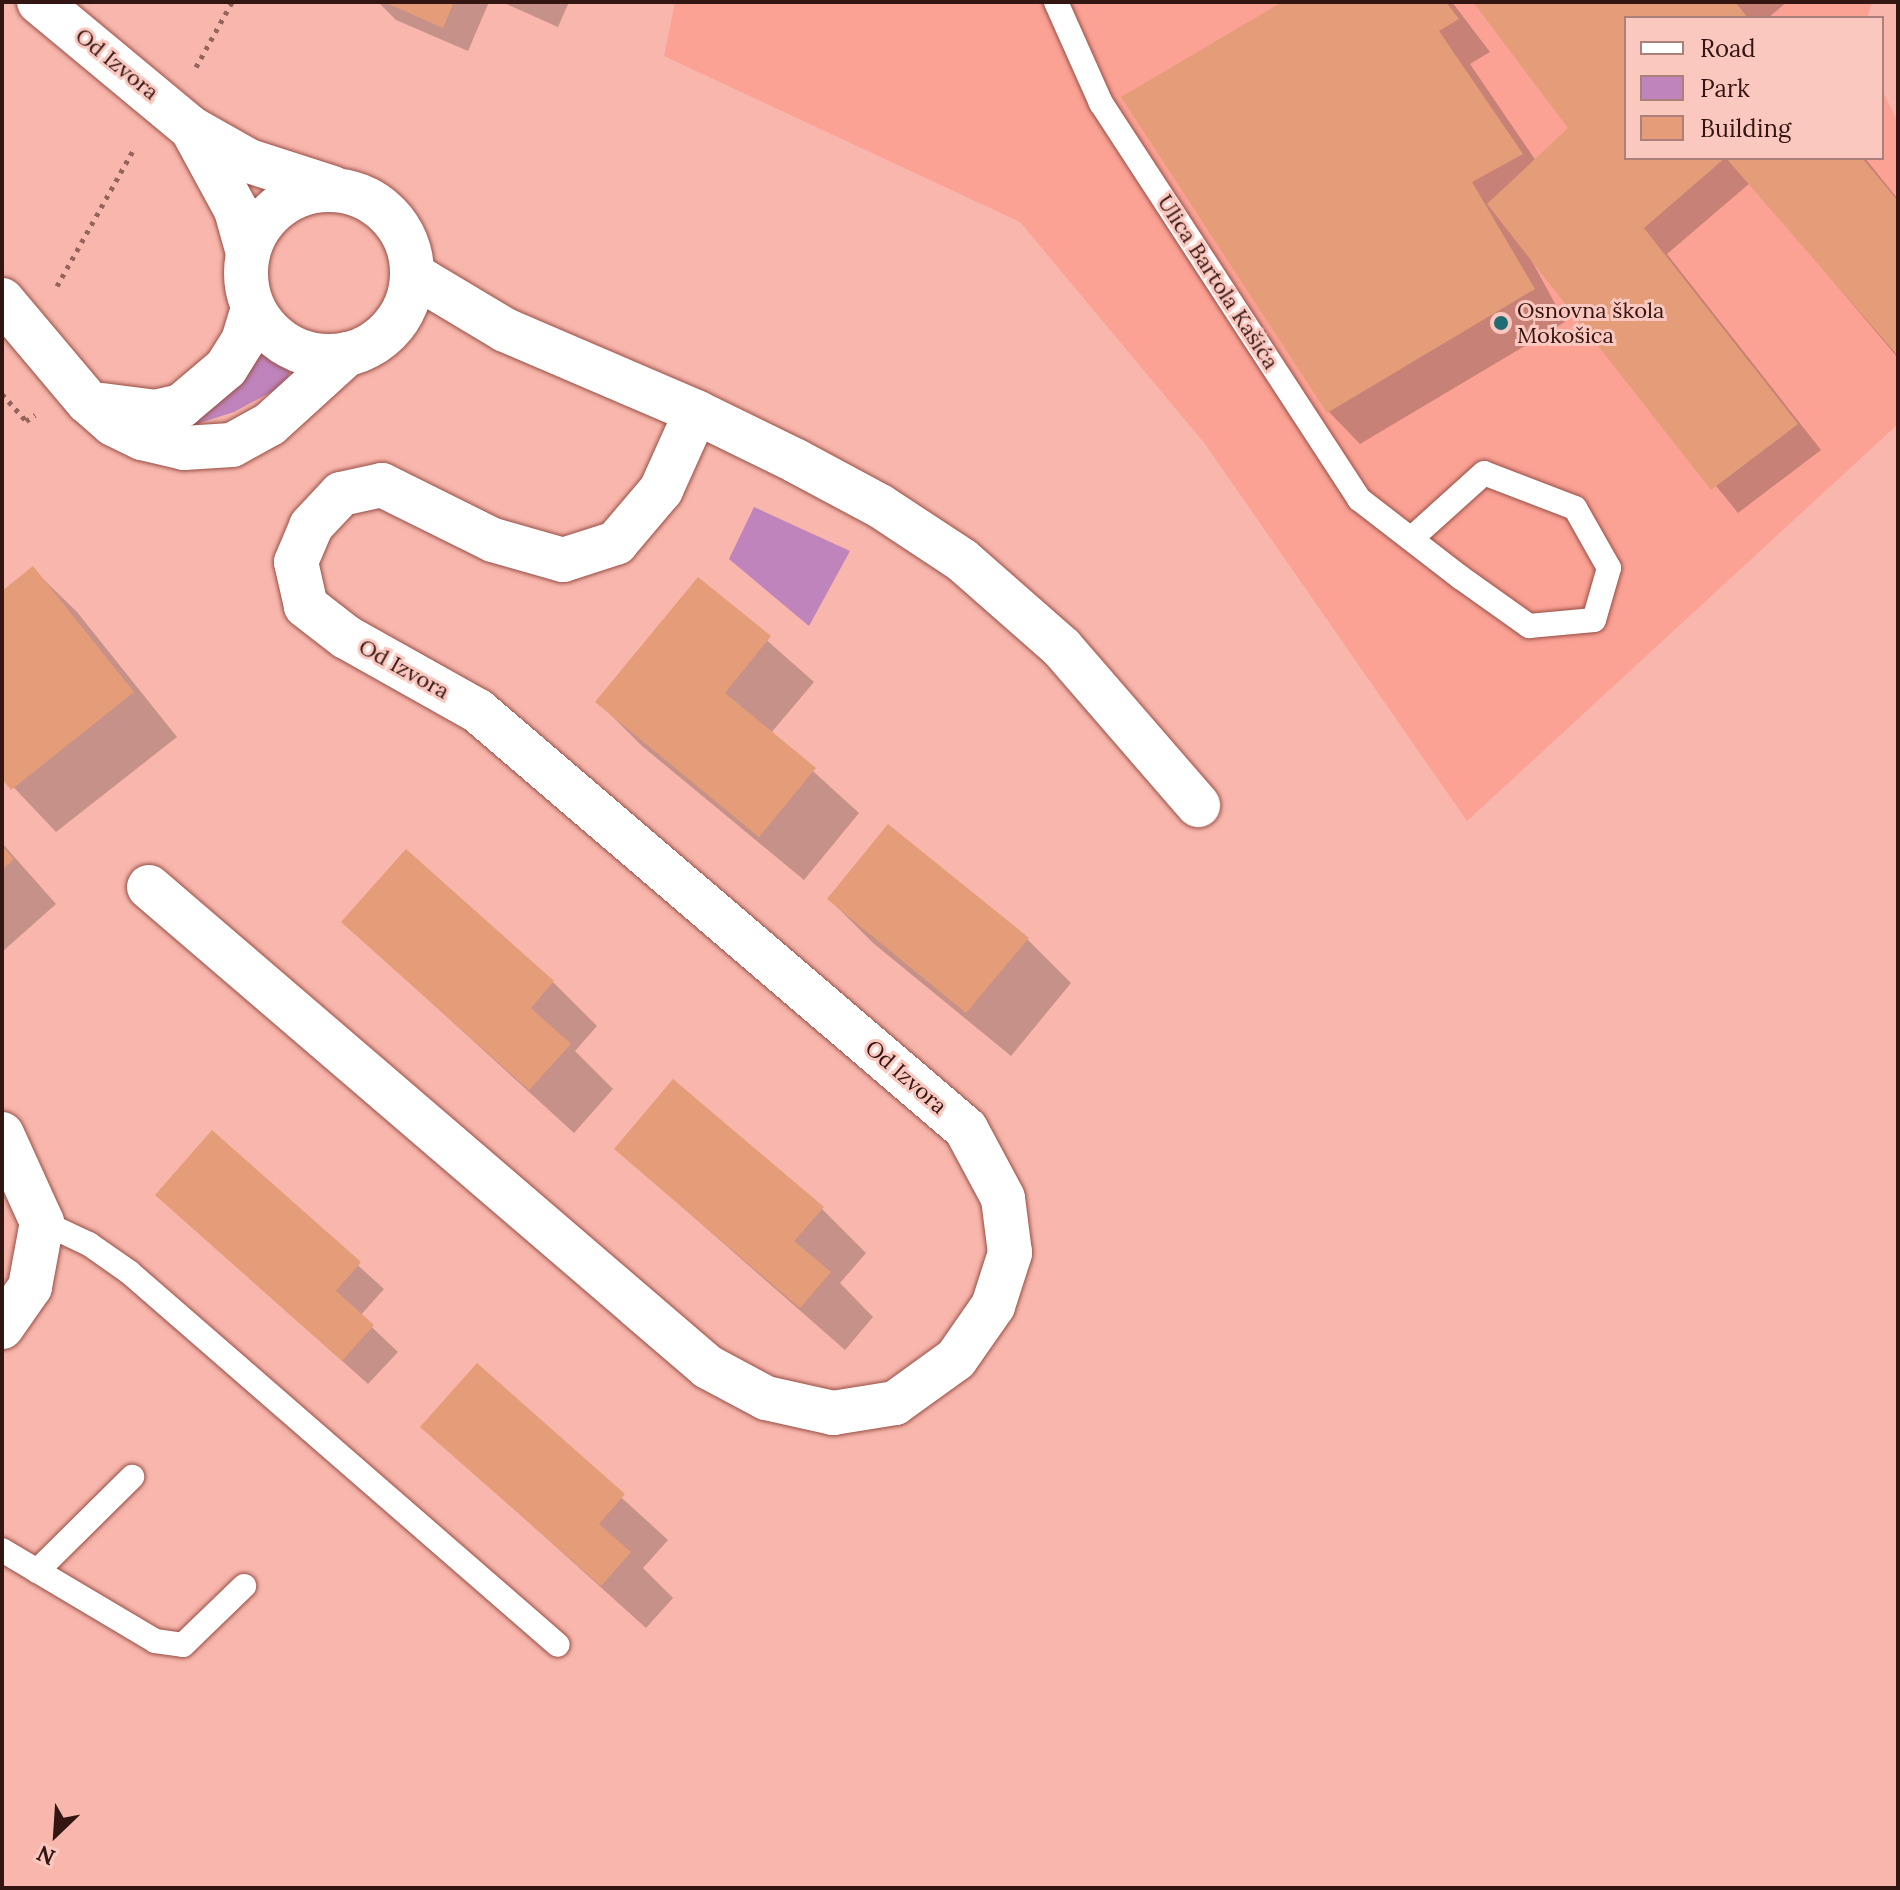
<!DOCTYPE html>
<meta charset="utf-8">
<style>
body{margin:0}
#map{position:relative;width:1900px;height:1890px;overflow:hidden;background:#f8b6ac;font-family:Lora,serif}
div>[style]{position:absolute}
.built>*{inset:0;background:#fba295}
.green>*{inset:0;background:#be84bb}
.shadow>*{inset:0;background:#0003}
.building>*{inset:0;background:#e49d78}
.path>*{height:5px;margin-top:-2.5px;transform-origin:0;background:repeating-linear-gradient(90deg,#94645d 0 4px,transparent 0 10px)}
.roads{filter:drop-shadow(0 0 2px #974e45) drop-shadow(0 0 2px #974e45)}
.lane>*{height:24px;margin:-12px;padding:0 12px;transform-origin:12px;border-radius:12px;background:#fff}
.street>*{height:44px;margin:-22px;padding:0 22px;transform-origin:22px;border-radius:22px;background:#fff}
.street>.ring{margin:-22px;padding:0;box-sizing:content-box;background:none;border:44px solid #fff;border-radius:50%}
.dots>*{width:22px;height:22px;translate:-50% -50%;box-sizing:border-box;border:4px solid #fbc8c0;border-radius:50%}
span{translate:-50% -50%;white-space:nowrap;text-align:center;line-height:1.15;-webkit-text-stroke:6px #fbc8c0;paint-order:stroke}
.street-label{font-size:22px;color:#331511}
.poi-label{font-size:22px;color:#331511}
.left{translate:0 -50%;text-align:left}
.frame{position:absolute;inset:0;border:4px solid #331511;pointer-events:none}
.legend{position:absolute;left:1624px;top:16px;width:260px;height:144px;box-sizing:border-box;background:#fbc8c0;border:2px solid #ab807a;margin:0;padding:10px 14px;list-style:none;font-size:24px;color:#331511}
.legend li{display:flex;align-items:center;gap:16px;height:40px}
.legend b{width:40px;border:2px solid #ab807a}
.north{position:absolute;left:16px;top:1794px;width:80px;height:80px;-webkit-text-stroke:6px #fbc8c0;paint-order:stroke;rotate:205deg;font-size:22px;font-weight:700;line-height:32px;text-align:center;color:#331511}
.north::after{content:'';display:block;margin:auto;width:28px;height:36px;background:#331511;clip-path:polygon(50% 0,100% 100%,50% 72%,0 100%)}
</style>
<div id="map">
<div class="built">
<div style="clip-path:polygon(675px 2px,1872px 2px,1867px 18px,1626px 18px,1626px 158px,1882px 158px,1882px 90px,1898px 122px,1898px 424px,1467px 821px,1205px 444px,1020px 222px,664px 56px)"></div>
</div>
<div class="green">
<div style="clip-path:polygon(264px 351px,290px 372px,284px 385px,234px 412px,190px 426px,235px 386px)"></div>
<div style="clip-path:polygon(754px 507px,850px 551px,809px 626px,729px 559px)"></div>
</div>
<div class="shadow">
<div style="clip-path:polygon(378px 2px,489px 2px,468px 51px,396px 20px)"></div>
<div style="clip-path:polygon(502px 2px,569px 2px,558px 27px)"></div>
<div style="clip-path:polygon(1286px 2px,1452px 2px,1490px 52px,1470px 64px,1536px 161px,1571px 128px,1476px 2px,1787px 2px,1768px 18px,1626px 18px,1626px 158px,1865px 158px,1898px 199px,1898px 358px,1750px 183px,1667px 254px,1821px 450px,1738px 513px,1528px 254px,1565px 322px,1360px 444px,1328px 411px)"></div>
<div style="clip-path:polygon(33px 569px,77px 612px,177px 737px,56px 832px,2px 775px,2px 593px)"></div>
<div style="clip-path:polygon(699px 580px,814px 682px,771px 733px,859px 813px,804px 880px,642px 746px,598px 702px)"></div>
<div style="clip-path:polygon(2px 843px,56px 904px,2px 952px)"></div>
<div style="clip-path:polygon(829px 899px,1027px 939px,1071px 983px,1011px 1056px,873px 943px)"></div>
<div style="clip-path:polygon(343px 922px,553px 982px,597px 1026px,575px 1051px,613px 1089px,574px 1133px)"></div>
<div style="clip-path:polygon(212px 1133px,384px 1289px,360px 1316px,398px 1352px,368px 1384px,157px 1195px)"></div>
<div style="clip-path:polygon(616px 1149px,822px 1209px,866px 1253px,840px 1283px,873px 1317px,845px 1350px)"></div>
<div style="clip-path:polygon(477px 1366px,668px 1540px,643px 1568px,673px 1598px,646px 1628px,423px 1427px)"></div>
</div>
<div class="building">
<div style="clip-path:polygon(384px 2px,454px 2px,443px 28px)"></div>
<div style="clip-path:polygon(1282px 2px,1446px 2px,1459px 19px,1439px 31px,1523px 154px,1472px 182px,1535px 289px,1327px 413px,1121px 97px)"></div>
<div style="clip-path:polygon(1473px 2px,1735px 2px,1748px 18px,1626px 18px,1626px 158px,1725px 158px,1644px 228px,1798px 424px,1711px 490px,1487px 204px,1568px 128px)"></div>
<div style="clip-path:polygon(1726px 158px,1862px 158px,1898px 201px,1898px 356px)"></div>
<div style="clip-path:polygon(33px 566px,134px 692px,11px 790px,2px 779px,2px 591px)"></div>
<div style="clip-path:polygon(698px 577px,771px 636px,725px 693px,816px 768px,759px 837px,595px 702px)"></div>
<div style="clip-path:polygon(888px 824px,1029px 938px,966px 1013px,827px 899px)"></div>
<div style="clip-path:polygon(2px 846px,14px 859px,2px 870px)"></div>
<div style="clip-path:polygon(406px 849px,554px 981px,531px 1008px,571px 1044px,529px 1090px,341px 922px)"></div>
<div style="clip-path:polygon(673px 1079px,824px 1207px,794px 1241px,831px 1272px,800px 1308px,614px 1149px)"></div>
<div style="clip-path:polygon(212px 1130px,361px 1262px,336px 1291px,374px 1325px,342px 1361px,155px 1195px)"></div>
<div style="clip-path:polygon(477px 1363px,625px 1494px,599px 1524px,631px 1552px,601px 1586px,420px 1427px)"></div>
</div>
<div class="path">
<div style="left:196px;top:67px;width:74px;rotate:-61deg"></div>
<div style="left:57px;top:286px;width:157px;rotate:-60.7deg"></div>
<div style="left:2px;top:394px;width:36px;rotate:48deg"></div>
<div style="left:26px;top:421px;width:11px;rotate:-34deg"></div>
</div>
<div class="roads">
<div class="lane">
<div style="left:1056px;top:2px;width:111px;rotate:66deg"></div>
<div style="left:1101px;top:103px;width:473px;rotate:56.9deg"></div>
<div style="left:1359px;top:499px;width:128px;rotate:37.7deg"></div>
<div style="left:1460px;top:577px;width:85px;rotate:35.4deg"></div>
<div style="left:1529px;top:626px;width:65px;rotate:-5.3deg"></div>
<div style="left:1594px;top:620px;width:54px;rotate:-73.9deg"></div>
<div style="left:1609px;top:568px;width:69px;rotate:-119.5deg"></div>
<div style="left:1575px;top:508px;width:97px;rotate:-159deg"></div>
<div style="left:1484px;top:473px;width:98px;rotate:137.9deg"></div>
<div style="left:42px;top:1222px;width:52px;rotate:25.1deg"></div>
<div style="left:89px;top:1244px;width:49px;rotate:35deg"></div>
<div style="left:129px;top:1272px;width:568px;rotate:41.01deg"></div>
<div style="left:2px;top:1550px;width:178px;rotate:30.7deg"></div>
<div style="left:155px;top:1641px;width:28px;rotate:8deg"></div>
<div style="left:183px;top:1645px;width:85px;rotate:-44deg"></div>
<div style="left:37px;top:1571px;width:134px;rotate:-44.7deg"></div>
</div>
<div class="street">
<div style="left:39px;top:2px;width:199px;rotate:39.7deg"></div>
<div style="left:192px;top:129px;width:92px;rotate:61.5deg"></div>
<div style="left:236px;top:210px;width:45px;rotate:74.4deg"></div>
<div style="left:194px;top:130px;width:63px;rotate:29.4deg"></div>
<div style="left:249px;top:161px;width:88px;rotate:17.8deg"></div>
<div class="ring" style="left:246px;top:190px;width:122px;height:122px"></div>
<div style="left:413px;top:275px;width:107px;rotate:30.9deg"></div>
<div style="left:505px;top:330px;width:208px;rotate:23.2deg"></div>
<div style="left:696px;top:412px;width:111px;rotate:26.1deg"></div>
<div style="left:796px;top:461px;width:95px;rotate:28.2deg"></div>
<div style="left:880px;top:506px;width:98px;rotate:33.4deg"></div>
<div style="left:962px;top:560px;width:133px;rotate:41.3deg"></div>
<div style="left:1062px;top:648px;width:208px;rotate:49.1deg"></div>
<div style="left:2px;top:300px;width:133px;rotate:49.9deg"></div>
<div style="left:88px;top:402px;width:33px;rotate:41deg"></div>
<div style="left:113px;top:424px;width:32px;rotate:26deg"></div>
<div style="left:142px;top:438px;width:43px;rotate:13.4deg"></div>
<div style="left:184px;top:448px;width:48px;rotate:-3.6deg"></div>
<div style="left:232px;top:445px;width:43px;rotate:-28.9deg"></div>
<div style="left:270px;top:424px;width:104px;rotate:-42.3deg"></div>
<div style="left:102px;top:405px;width:53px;rotate:7.5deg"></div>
<div style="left:155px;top:412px;width:27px;rotate:-13deg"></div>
<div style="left:181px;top:406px;width:59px;rotate:-40.2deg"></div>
<div style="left:226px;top:368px;width:32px;rotate:-58deg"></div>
<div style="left:243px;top:341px;width:34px;rotate:-73deg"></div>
<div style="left:149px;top:887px;width:737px;rotate:40.65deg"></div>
<div style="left:708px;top:1367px;width:66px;rotate:28.1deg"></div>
<div style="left:766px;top:1398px;width:69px;rotate:12.6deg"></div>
<div style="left:833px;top:1413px;width:63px;rotate:-9.2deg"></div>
<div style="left:895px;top:1403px;width:75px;rotate:-35.8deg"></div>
<div style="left:956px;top:1359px;width:65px;rotate:-55.1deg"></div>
<div style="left:993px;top:1306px;width:56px;rotate:-72.2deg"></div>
<div style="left:1010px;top:1253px;width:55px;rotate:-97.3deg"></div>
<div style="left:1003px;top:1198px;width:78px;rotate:-118.2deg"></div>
<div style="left:966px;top:1129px;width:643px;rotate:-139.42deg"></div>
<div style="left:478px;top:711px;width:151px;rotate:-150.7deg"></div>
<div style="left:346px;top:637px;width:51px;rotate:-142.2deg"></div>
<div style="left:306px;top:606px;width:45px;rotate:-102.8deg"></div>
<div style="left:296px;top:562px;width:39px;rotate:-67deg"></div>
<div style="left:311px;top:526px;width:44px;rotate:-46.8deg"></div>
<div style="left:341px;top:494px;width:42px;rotate:-12.4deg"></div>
<div style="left:382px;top:485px;width:124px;rotate:26.4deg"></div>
<div style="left:493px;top:540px;width:73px;rotate:15.9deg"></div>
<div style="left:563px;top:560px;width:56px;rotate:-17.8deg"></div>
<div style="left:616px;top:543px;width:70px;rotate:-49.7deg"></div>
<div style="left:661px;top:490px;width:85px;rotate:-65.8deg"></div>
<div style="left:2px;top:1134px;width:97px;rotate:65.6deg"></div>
<div style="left:42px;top:1222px;width:66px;rotate:100.5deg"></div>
<div style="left:30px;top:1287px;width:49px;rotate:125deg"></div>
</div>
</div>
<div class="dots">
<div style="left:1501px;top:323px;background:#216b75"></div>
</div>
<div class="street-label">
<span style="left:117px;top:64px;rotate:39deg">Od Izvora</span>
<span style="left:1218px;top:282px;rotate:57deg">Ulica Bartola Kašića</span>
<span style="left:404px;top:669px;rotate:29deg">Od Izvora</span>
<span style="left:906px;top:1077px;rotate:41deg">Od Izvora</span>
</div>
<div class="poi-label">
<span class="left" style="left:1517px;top:323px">Osnovna škola<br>Mokošica</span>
</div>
<div class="frame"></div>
<ul class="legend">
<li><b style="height:10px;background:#fff"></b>Road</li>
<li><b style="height:22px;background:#be84bb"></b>Park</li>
<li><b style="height:22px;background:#e49d78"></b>Building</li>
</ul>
<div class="north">N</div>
</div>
